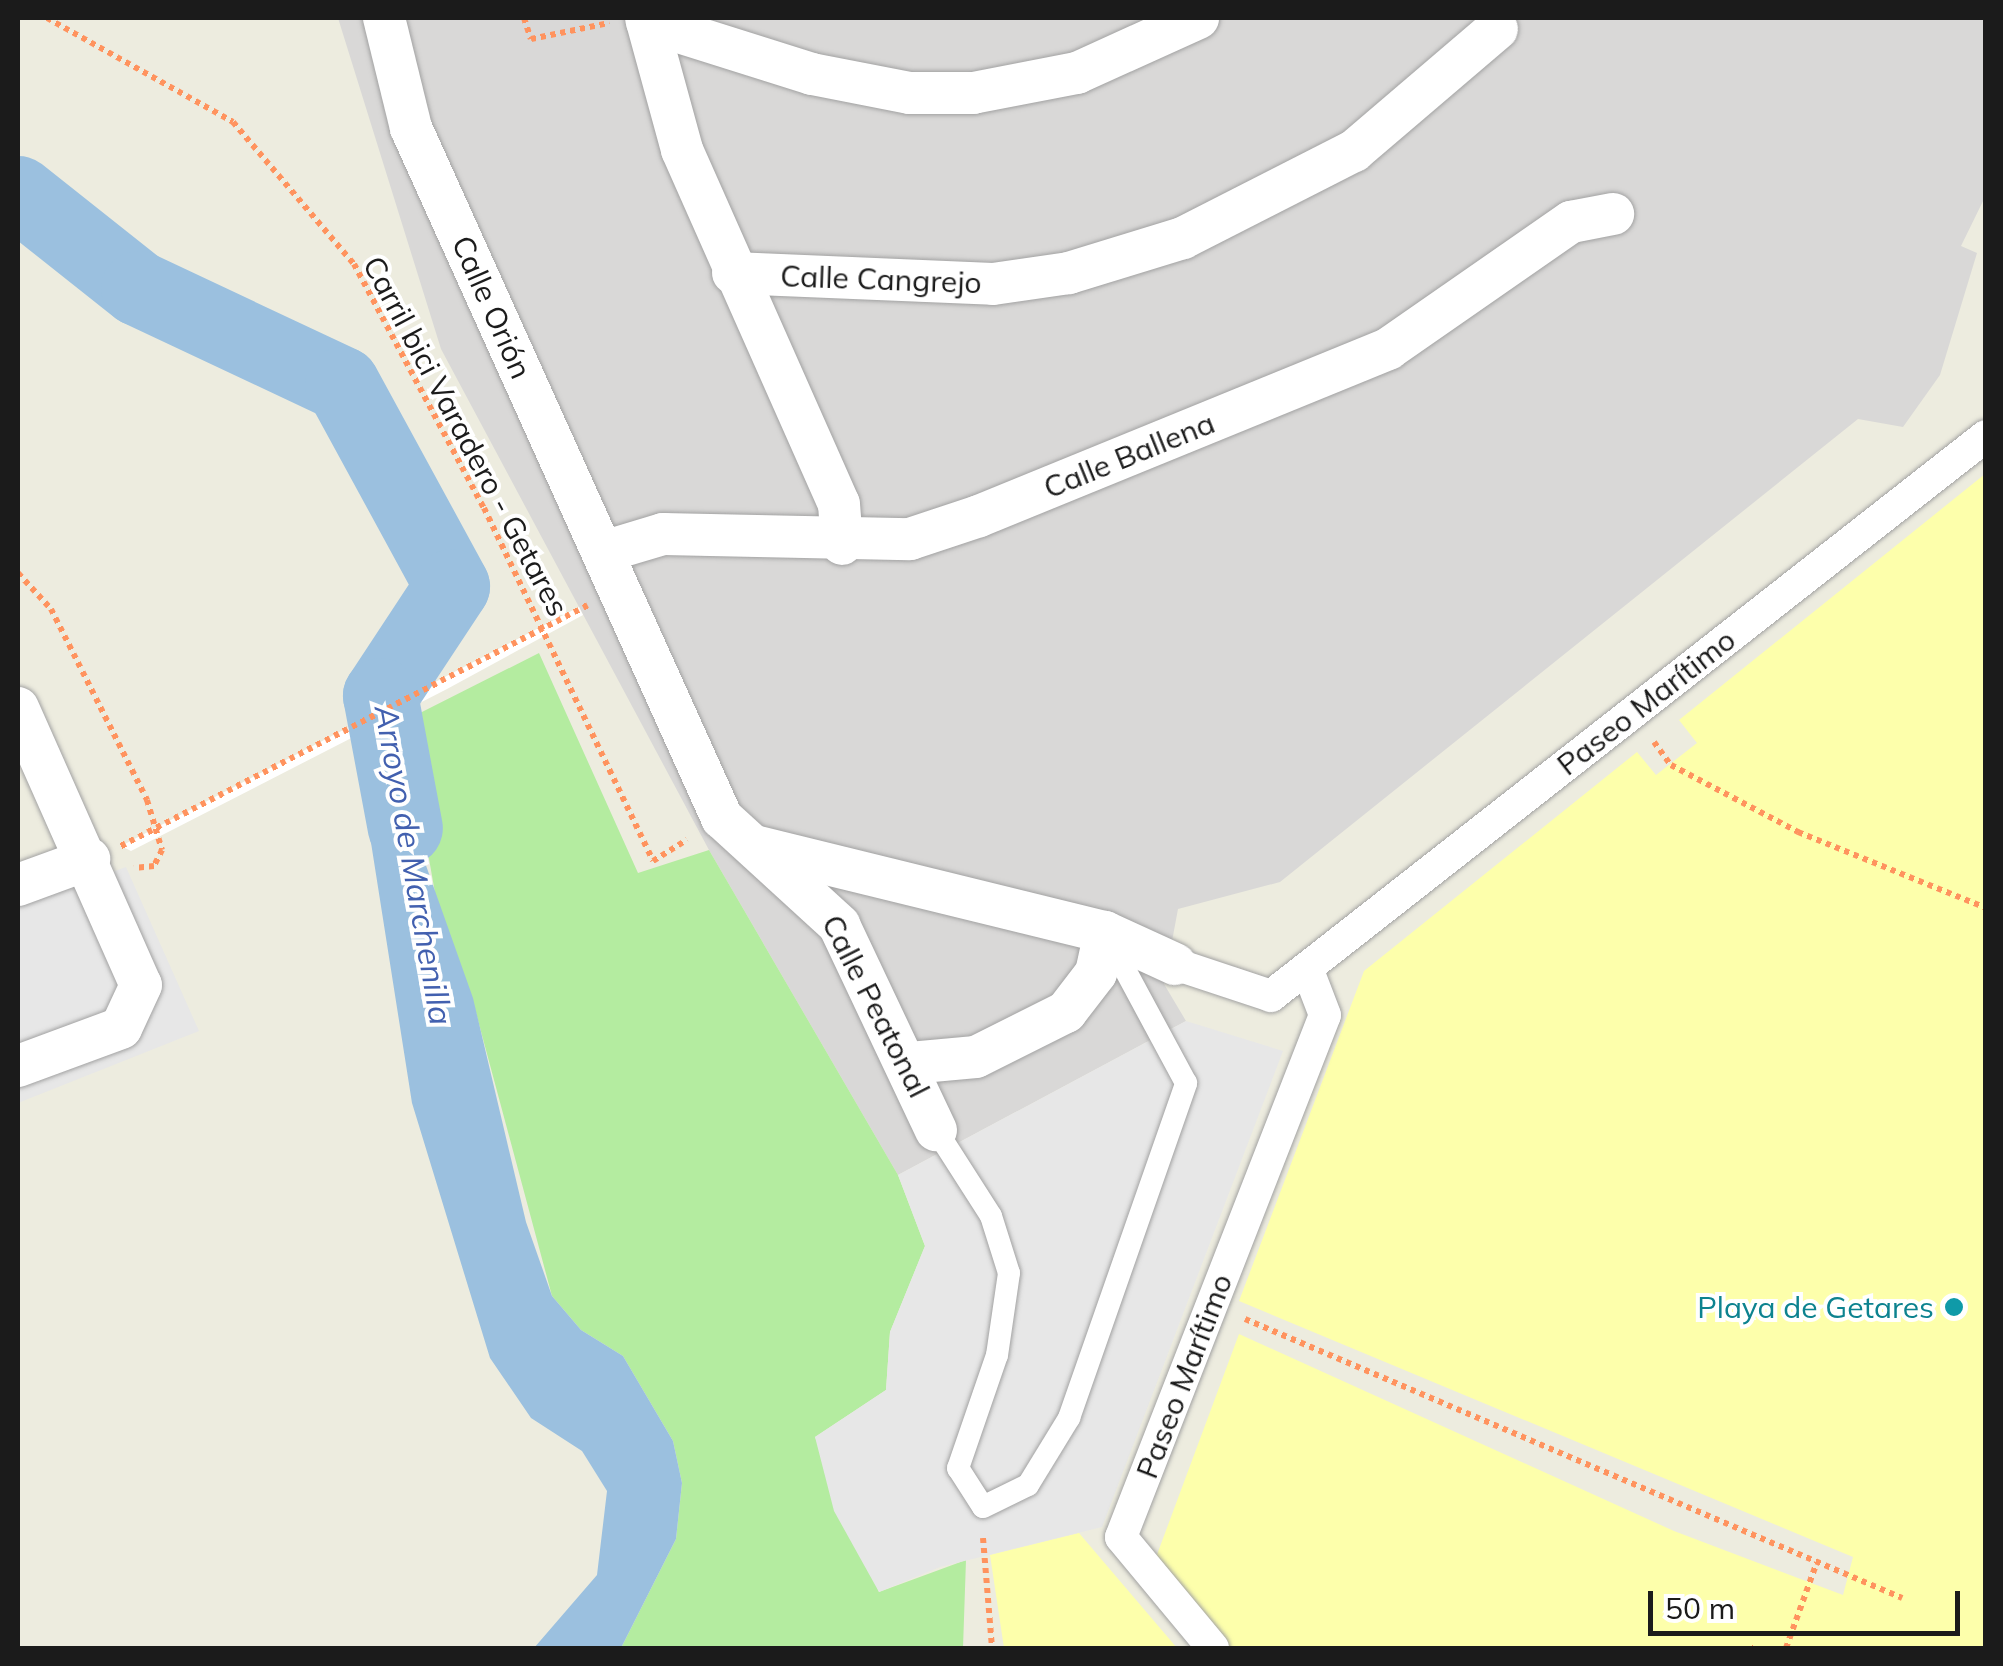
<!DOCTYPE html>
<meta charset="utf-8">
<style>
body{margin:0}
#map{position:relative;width:2003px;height:1666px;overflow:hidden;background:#edecdf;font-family:Mulish,sans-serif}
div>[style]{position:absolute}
.residential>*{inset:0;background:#d9d8d7}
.grass>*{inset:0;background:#b4eca0}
.sand>*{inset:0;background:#fdffab}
.parking>*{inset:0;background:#e7e7e7}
.water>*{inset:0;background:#9bc0df}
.pier>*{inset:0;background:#fff}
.river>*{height:75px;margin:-37.5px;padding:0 37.5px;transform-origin:37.5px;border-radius:37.5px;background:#9bc0df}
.path>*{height:6px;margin-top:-3px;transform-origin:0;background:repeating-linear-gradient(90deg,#ff935e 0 5px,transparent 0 10px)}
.roads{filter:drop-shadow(0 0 2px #a2a2a2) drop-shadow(0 0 2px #a2a2a2)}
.service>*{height:22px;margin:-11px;padding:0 11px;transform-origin:11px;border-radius:11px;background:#fff}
.pedestrian>*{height:32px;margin:-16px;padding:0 16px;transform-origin:16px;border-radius:16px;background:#fff}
.minor>*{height:42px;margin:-21px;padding:0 21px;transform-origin:21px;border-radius:21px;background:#fff}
.path-bridge>*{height:6px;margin-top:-3px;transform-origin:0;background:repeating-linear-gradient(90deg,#ff935e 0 5px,transparent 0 10px)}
.dots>*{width:28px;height:28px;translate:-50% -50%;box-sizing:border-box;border:5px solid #fff;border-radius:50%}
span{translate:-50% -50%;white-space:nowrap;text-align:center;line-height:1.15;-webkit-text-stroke:8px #fff;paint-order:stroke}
.street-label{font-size:30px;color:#1b1b1b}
.culture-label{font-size:30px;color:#0d838f}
.right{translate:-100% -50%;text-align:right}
.water-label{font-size:32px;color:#4260af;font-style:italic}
.frame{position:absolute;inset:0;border:20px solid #1b1b1b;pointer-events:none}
.scale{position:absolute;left:1648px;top:1591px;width:312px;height:45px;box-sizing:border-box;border:5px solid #1b1b1b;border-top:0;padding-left:12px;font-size:30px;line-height:35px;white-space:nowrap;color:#1b1b1b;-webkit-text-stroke:8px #fff;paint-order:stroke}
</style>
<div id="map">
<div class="residential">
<div style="clip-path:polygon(338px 18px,1985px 18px,1985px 197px,1961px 246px,1977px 253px,1940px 375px,1903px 427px,1858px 419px,1280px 882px,1178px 909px,1164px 984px,1186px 1021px,898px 1175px,709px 850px,441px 349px)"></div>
</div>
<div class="grass">
<div style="clip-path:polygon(539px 653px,638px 873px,709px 850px,898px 1175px,925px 1246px,890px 1332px,886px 1390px,815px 1437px,879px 1592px,966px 1560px,963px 1648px,621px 1648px,676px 1539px,682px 1483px,673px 1441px,623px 1356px,581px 1330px,552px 1296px,472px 998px,441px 927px,416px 785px,416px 715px)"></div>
</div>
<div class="sand">
<div style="clip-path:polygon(1985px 474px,1985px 1648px,1229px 1648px,1155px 1560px,1239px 1334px,1674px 1531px,1843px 1595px,1853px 1557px,1239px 1301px,1364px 971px,1637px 752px,1656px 775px,1697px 743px,1679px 720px)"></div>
<div style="clip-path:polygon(1079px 1533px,1177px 1648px,1004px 1648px,990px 1555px)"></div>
</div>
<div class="parking">
<div style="clip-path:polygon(126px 867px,199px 1031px,18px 1103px,18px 906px)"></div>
<div style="clip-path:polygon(1186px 1021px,1283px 1051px,1102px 1527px,940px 1567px,879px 1592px,834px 1511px,815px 1437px,886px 1390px,890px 1332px,925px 1246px,898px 1175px)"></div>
</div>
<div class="water">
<div style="clip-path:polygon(416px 715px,423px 857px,473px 998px,526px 1222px,552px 1296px,581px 1330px,623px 1356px,673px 1441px,682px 1483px,676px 1539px,621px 1648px,534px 1648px,597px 1575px,607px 1491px,582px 1451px,531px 1418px,490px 1358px,412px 1103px,355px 741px)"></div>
</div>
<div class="pier">
<div style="clip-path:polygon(579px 607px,583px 615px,447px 689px,131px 851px,121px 846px)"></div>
</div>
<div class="river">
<div style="left:18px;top:193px;width:153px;rotate:38.4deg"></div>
<div style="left:138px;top:288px;width:225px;rotate:25.2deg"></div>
<div style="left:342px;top:384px;width:230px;rotate:61.4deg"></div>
<div style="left:452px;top:586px;width:131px;rotate:123.4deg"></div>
<div style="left:380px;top:695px;width:135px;rotate:79.4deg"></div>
</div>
<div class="path">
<div style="left:47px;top:18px;width:213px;rotate:29.2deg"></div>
<div style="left:233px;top:122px;width:187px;rotate:49.6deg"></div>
<div style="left:354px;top:264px;width:276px;rotate:62deg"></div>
<div style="left:484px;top:508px;width:391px;rotate:64.4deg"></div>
<div style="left:653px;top:861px;width:40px;rotate:-32deg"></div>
<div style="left:524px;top:18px;width:22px;rotate:72deg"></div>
<div style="left:531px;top:39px;width:80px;rotate:-11.6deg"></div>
<div style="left:18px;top:573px;width:49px;rotate:47.5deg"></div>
<div style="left:51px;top:609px;width:214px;rotate:63.3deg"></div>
<div style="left:147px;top:800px;width:52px;rotate:73.3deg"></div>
<div style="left:162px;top:850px;width:18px;rotate:117deg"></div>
<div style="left:154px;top:866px;width:20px;rotate:174deg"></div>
<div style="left:1654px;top:742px;width:29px;rotate:54deg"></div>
<div style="left:1671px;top:765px;width:144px;rotate:27.8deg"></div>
<div style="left:1798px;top:832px;width:203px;rotate:22deg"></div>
<div style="left:1245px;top:1319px;width:714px;rotate:23.01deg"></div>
<div style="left:983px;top:1538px;width:110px;rotate:85.3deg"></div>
<div style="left:1752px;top:1648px;width:1px"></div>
<div style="left:1786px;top:1648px;width:91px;rotate:-70.2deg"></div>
</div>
<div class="roads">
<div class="service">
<div style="left:936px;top:1130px;width:102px;rotate:57.4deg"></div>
<div style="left:991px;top:1216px;width:60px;rotate:72.5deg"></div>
<div style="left:1009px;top:1273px;width:83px;rotate:98.3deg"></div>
<div style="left:997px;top:1355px;width:120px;rotate:109deg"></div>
<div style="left:958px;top:1468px;width:46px;rotate:57.3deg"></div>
<div style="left:983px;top:1507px;width:50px;rotate:-26.1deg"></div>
<div style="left:1028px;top:1485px;width:79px;rotate:-58.5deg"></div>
<div style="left:1069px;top:1418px;width:355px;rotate:-70.7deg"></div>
<div style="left:1186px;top:1083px;width:162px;rotate:-118.3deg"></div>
</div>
<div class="pedestrian">
<div style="left:1175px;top:964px;width:101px;rotate:18.4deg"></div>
<div style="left:1271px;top:996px;width:908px;rotate:-38.07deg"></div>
<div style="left:1213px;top:1648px;width:144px;rotate:-129.7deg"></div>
<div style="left:1121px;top:1537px;width:560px;rotate:-68.65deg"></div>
<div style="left:1325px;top:1015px;width:50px;rotate:-111deg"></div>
</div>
<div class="minor">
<div style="left:384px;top:18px;width:113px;rotate:76.2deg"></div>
<div style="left:411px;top:128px;width:757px;rotate:65.74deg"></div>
<div style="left:722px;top:818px;width:159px;rotate:42.4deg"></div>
<div style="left:839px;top:925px;width:227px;rotate:64.7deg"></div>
<div style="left:646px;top:18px;width:137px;rotate:74.7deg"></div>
<div style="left:682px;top:150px;width:387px;rotate:66.1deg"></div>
<div style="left:839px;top:504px;width:40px;rotate:85.7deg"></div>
<div style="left:647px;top:22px;width:173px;rotate:17.5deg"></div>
<div style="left:812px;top:74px;width:100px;rotate:11deg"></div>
<div style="left:910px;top:93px;width:63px"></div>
<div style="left:973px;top:93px;width:106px;rotate:-10.9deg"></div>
<div style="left:1077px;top:73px;width:133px;rotate:-24.4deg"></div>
<div style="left:733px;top:273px;width:260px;rotate:2.4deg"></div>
<div style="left:993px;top:284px;width:77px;rotate:-8.2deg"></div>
<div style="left:1069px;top:273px;width:119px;rotate:-17.1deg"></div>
<div style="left:1183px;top:238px;width:192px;rotate:-27deg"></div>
<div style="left:1354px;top:151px;width:188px;rotate:-40.5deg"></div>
<div style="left:603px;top:552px;width:63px;rotate:-16.7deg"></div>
<div style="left:663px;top:534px;width:247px;rotate:1.2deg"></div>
<div style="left:910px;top:539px;width:73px;rotate:-18.4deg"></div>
<div style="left:979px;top:516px;width:442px;rotate:-22.2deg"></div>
<div style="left:1388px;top:349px;width:223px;rotate:-34.8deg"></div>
<div style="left:1571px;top:222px;width:43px;rotate:-10.8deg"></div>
<div style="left:18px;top:708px;width:303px;rotate:66.1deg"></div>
<div style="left:141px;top:985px;width:47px;rotate:114.9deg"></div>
<div style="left:121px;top:1028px;width:110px;rotate:159.7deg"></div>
<div style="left:758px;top:847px;width:357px;rotate:13.8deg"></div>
<div style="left:1105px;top:932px;width:77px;rotate:24.6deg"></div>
<div style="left:18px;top:885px;width:76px;rotate:-20.1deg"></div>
<div style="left:910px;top:1063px;width:66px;rotate:-5.2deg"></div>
<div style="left:976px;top:1057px;width:101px;rotate:-26.6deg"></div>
<div style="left:1066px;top:1012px;width:49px;rotate:-52.4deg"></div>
<div style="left:1096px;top:973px;width:42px;rotate:-77.6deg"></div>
</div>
</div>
<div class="path-bridge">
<div style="left:121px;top:846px;width:528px;rotate:-27.29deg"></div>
</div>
<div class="dots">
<div style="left:1954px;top:1307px;background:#0f9aa8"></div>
</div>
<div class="street-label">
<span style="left:881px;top:279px;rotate:2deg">Calle Cangrejo</span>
<span style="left:492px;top:307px;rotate:66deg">Calle Orión</span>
<span style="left:466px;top:436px;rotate:62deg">Carril bici Varadero - Getares</span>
<span style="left:1129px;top:455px;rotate:-22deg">Calle Ballena</span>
<span style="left:1646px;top:702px;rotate:-38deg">Paseo Marítimo</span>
<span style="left:876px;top:1006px;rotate:63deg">Calle Peatonal</span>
<span style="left:1184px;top:1376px;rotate:-69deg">Paseo Marítimo</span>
</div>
<div class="culture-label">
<span class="right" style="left:1934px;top:1307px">Playa de Getares</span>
</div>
<div class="water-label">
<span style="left:414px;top:865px;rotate:80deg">Arroyo de Marchenilla</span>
</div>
<div class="frame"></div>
<div class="scale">50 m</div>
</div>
